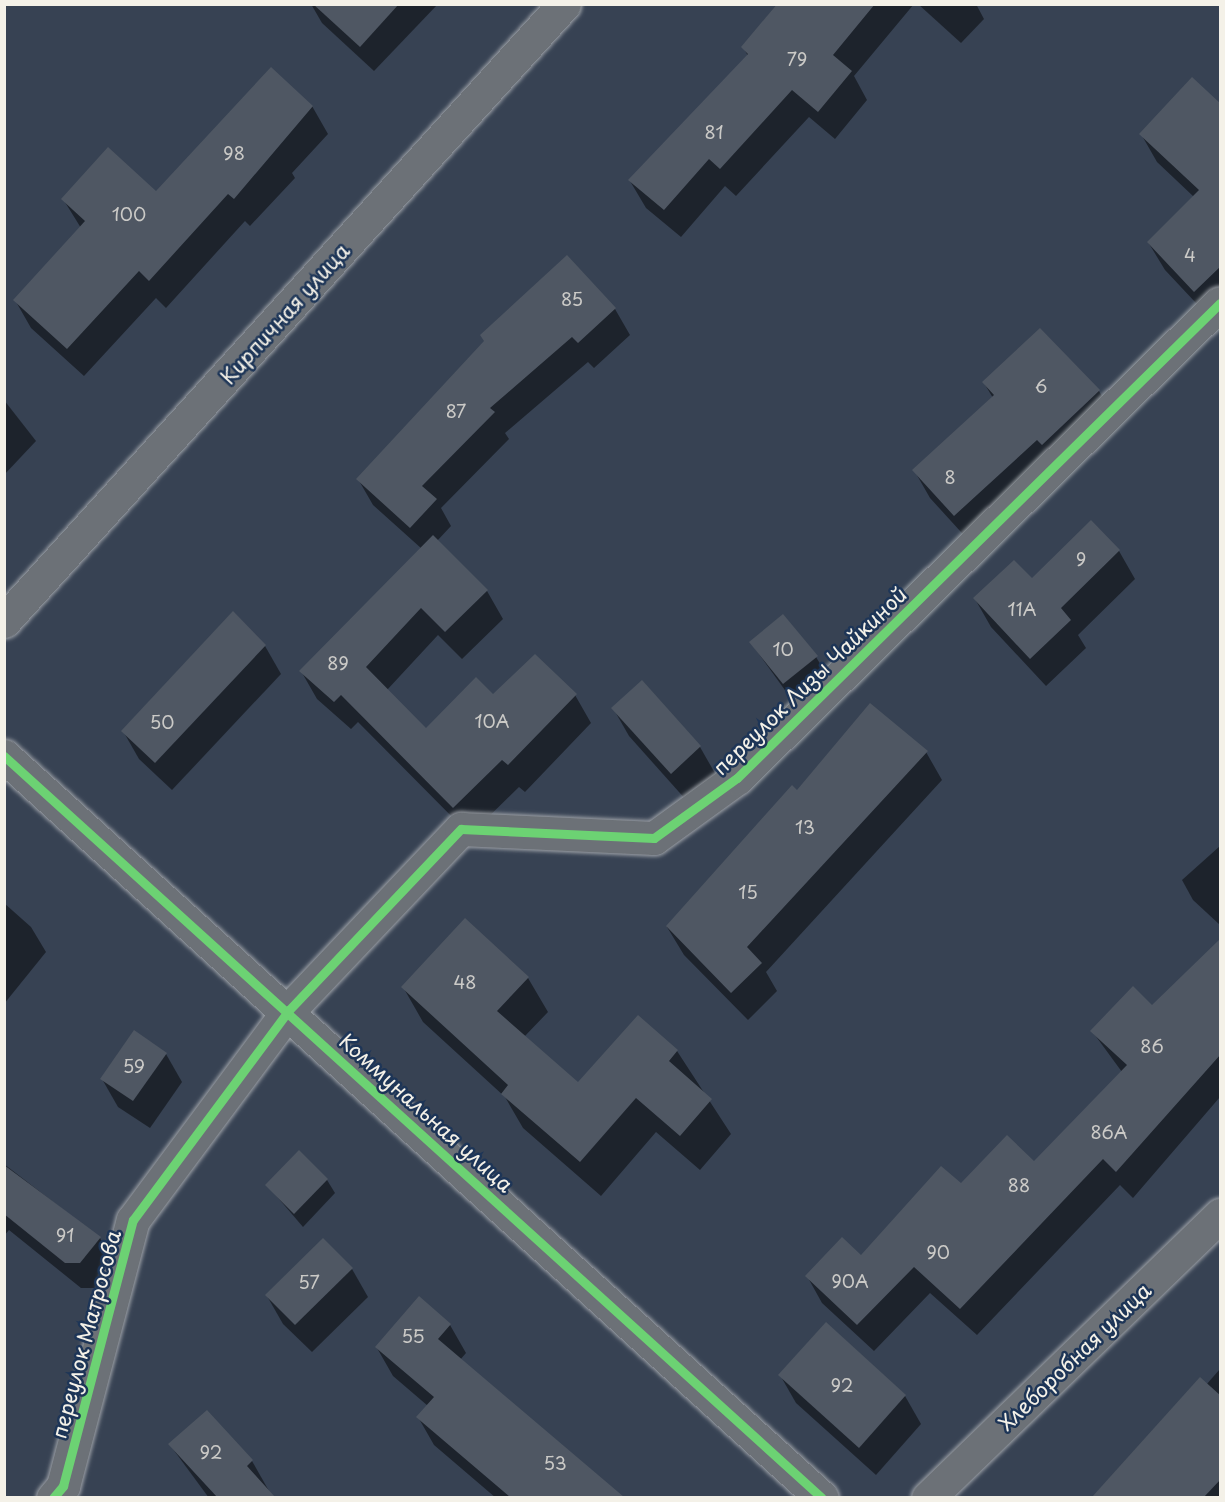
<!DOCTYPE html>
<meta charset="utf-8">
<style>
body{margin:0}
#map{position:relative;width:1225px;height:1502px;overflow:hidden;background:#374253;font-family:"Playpen Sans",sans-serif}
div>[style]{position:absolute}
.shadow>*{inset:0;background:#0007}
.building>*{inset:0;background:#4f5763}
.roads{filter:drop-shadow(0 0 2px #9da1a7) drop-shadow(0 0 2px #9da1a7)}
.street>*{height:33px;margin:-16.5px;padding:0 16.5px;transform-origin:16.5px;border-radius:16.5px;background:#6c7177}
.secondary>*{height:33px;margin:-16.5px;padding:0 16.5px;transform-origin:16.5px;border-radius:16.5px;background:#6c7177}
.cycleway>*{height:9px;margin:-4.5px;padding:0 4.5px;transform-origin:4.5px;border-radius:4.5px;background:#6cd273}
span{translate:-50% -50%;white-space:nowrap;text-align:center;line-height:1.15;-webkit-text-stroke:5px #1d3557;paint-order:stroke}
.number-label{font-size:18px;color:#cbcac7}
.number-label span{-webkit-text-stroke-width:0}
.street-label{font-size:21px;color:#f4f1e8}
.frame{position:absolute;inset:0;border:6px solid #f4f1e8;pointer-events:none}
</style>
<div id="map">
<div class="shadow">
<div style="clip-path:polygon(311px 4px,438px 4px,374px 71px,322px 23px)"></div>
<div style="clip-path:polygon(777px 4px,914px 4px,854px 76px,867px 100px,835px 139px,809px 117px,736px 196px,725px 186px,681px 237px,646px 208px,630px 181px,748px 56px,743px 47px)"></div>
<div style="clip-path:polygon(918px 4px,976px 4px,984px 19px,961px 43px)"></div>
<div style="clip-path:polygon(312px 106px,328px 134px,292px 173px,295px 178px,250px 226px,245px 221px,166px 308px,156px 298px,84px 376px,31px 328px,15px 300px,81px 228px,63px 199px,156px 193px)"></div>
<div style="clip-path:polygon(1220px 106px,1220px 309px,1211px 319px,1165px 270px,1148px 242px,1194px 197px,1157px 162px,1141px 134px)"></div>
<div style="clip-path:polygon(615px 309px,630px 335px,594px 368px,588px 362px,505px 433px,509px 439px,441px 508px,451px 526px,437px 541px,487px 591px,503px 619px,462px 659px,438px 635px,387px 690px,426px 730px,493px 696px,575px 695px,591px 723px,525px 792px,519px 787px,470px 835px,358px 722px,351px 729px,317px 699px,301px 671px,422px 549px,373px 505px,358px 479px,485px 342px)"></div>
<div style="clip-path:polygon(984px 383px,1099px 391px,1115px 419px,971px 543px,930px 498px,914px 470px,993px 398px)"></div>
<div style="clip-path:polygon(4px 400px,36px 441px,4px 475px)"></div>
<div style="clip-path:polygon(1091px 522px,1119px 551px,1135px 579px,1078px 635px,1086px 648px,1046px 686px,991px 627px,975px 599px,1032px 580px)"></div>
<div style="clip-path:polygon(751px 643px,816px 657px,833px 685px,800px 711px)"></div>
<div style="clip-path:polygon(265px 646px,281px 674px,172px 790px,139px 759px,123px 731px)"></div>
<div style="clip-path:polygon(613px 708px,700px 747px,716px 775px,687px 801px,629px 736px)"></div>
<div style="clip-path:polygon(926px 752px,942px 780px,766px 972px,777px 991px,748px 1020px,684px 955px,667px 927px,797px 792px)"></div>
<div style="clip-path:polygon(1220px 846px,1220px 925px,1193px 900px,1182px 880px)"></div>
<div style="clip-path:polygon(4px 903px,31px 927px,46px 952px,4px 1004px)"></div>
<div style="clip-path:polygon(1220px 940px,1220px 1097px,1133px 1198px,1120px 1185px,977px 1335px,930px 1293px,874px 1351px,822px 1303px,807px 1276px,861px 1257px,961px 1185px,1034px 1163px,1122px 1072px,1092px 1031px,1152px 1007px)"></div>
<div style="clip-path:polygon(528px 978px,548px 1012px,524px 1037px,578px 1085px,638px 1017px,677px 1051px,731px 1134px,700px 1170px,656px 1132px,601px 1196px,523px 1128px,505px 1097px,423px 1022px,403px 987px)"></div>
<div style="clip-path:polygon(135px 1033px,166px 1054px,182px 1082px,150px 1128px,118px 1107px,102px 1079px)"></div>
<div style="clip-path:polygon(4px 1164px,100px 1238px,115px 1264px,95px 1288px,81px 1288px,9px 1230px,4px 1236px)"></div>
<div style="clip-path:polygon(327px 1180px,335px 1193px,303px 1227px,267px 1185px)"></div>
<div style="clip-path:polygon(352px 1269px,368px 1297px,312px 1352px,283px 1324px,267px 1296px)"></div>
<div style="clip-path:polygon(450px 1325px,466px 1353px,460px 1360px,622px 1498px,496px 1498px,434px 1445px,418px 1417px,428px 1406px,393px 1376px,377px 1348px)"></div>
<div style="clip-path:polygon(1220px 1369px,1220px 1498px,1094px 1498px,1200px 1379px,1206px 1385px)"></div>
<div style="clip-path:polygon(780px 1375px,905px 1396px,921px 1424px,876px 1475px,796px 1403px)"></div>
<div style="clip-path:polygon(170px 1445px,252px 1461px,273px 1498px,209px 1498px)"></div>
</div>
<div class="building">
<div style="clip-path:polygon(313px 4px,399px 4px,360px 47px)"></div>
<div style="clip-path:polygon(777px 4px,875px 4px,833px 55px,852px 71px,818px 112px,792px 90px,720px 169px,709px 159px,664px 210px,628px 180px,748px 54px,741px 47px)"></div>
<div style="clip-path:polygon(271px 67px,313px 106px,234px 199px,228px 194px,149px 281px,139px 271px,67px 349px,13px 300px,85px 221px,61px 199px,108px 147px,156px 191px)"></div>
<div style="clip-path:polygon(1192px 77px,1221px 104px,1221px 266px,1194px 292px,1147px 242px,1199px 190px,1139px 134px)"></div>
<div style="clip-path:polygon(567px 255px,616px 308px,578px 343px,572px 337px,490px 408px,495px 412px,422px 486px,437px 499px,410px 528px,356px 479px,484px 341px,480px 335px)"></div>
<div style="clip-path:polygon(1040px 328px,1100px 390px,1042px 445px,1037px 440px,954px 516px,912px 470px,994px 395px,982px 382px)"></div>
<div style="clip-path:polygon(1091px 520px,1120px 550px,1061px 608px,1071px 620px,1030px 659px,973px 598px,1014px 560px,1032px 578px)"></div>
<div style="clip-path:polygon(433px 535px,488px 590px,445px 632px,421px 608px,366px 667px,426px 728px,476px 677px,493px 694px,535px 654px,577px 694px,508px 765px,502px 760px,453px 808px,341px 695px,334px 702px,299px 671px)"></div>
<div style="clip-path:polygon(233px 611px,266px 645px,155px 763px,121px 731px)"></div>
<div style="clip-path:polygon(783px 614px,818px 656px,783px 684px,749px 642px)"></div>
<div style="clip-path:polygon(642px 680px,701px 746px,671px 774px,611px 708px)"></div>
<div style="clip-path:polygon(870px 703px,928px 751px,747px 947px,762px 963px,731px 993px,666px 926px,792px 785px,797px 790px)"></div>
<div style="clip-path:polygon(465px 918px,529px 977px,497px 1011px,578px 1082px,638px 1015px,678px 1050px,669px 1061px,712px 1099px,680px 1136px,636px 1098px,580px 1162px,501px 1094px,508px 1085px,401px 987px)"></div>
<div style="clip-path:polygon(1221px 938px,1221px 1054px,1116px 1172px,1103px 1159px,960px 1309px,914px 1267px,857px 1325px,805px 1276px,842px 1237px,861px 1255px,941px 1166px,961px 1183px,1007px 1135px,1034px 1161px,1127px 1065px,1090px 1031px,1133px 986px,1152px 1005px)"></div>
<div style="clip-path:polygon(134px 1030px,167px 1053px,133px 1101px,100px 1079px)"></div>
<div style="clip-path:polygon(299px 1150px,328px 1179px,294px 1214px,265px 1185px)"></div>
<div style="clip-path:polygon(4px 1165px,101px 1237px,80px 1263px,65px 1263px,4px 1214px)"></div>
<div style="clip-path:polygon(323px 1238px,353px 1268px,295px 1325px,265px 1295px)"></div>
<div style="clip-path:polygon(419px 1296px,451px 1324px,438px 1339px,624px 1497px,510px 1497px,416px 1417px,434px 1397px,375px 1347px)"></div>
<div style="clip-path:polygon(826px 1322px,906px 1395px,859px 1448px,778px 1375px)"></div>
<div style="clip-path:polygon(1200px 1377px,1221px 1396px,1221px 1479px,1204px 1497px,1092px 1497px)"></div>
<div style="clip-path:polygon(207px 1410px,253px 1460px,247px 1466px,275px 1497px,217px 1497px,168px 1444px)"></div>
</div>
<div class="roads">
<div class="street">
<div style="left:4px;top:621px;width:833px;rotate:-47.77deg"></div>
<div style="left:53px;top:1498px;width:16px;rotate:-50deg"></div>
<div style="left:63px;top:1486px;width:275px;rotate:-75.3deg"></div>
<div style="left:133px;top:1220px;width:262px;rotate:-53.4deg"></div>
<div style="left:289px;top:1010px;width:250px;rotate:-46.5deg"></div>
<div style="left:461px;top:829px;width:193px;rotate:2.7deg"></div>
<div style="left:654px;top:838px;width:102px;rotate:-35.9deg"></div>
<div style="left:737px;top:778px;width:677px;rotate:-44.52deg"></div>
<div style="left:928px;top:1498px;width:407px;rotate:-44.1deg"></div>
</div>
<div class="secondary">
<div style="left:4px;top:756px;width:1104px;rotate:42.21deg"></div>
</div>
</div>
<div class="cycleway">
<div style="left:4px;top:756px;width:1104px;rotate:42.21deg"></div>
<div style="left:53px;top:1498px;width:16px;rotate:-50deg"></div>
<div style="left:63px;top:1486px;width:275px;rotate:-75.3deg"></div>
<div style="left:133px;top:1220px;width:262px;rotate:-53.4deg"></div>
<div style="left:289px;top:1010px;width:250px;rotate:-46.5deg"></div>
<div style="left:461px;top:829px;width:193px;rotate:2.7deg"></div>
<div style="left:654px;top:838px;width:102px;rotate:-35.9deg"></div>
<div style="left:737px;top:778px;width:677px;rotate:-44.52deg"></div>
</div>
<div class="number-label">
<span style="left:797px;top:59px">79</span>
<span style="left:714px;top:132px">81</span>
<span style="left:234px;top:153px">98</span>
<span style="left:129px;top:214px">100</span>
<span style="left:1190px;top:255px">4</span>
<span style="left:572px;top:299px">85</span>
<span style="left:1041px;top:386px">6</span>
<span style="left:456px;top:411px">87</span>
<span style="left:950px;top:477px">8</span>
<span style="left:1081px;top:559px">9</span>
<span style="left:1022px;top:609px">11А</span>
<span style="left:783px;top:649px">10</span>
<span style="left:338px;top:663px">89</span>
<span style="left:492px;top:721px">10А</span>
<span style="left:162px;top:722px">50</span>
<span style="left:805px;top:827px">13</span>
<span style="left:748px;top:892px">15</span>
<span style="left:465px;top:982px">48</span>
<span style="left:1152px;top:1046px">86</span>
<span style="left:134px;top:1066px">59</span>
<span style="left:1109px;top:1132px">86А</span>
<span style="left:1019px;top:1185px">88</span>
<span style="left:65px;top:1235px">91</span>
<span style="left:938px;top:1252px">90</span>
<span style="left:850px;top:1281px">90А</span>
<span style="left:309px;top:1282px">57</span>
<span style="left:413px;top:1336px">55</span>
<span style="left:842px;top:1385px">92</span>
<span style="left:211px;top:1452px">92</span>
<span style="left:555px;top:1463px">53</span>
</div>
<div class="street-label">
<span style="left:284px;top:313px;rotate:-48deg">Кирпичная улица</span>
<span style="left:809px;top:680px;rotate:-44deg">переулок Лизы Чайкиной</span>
<span style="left:427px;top:1112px;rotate:42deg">Коммунальная улица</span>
<span style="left:85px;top:1334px;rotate:-75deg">переулок Матросова</span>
<span style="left:1074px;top:1356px;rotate:-44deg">Хлеборобная улица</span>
</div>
<div class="frame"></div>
</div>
